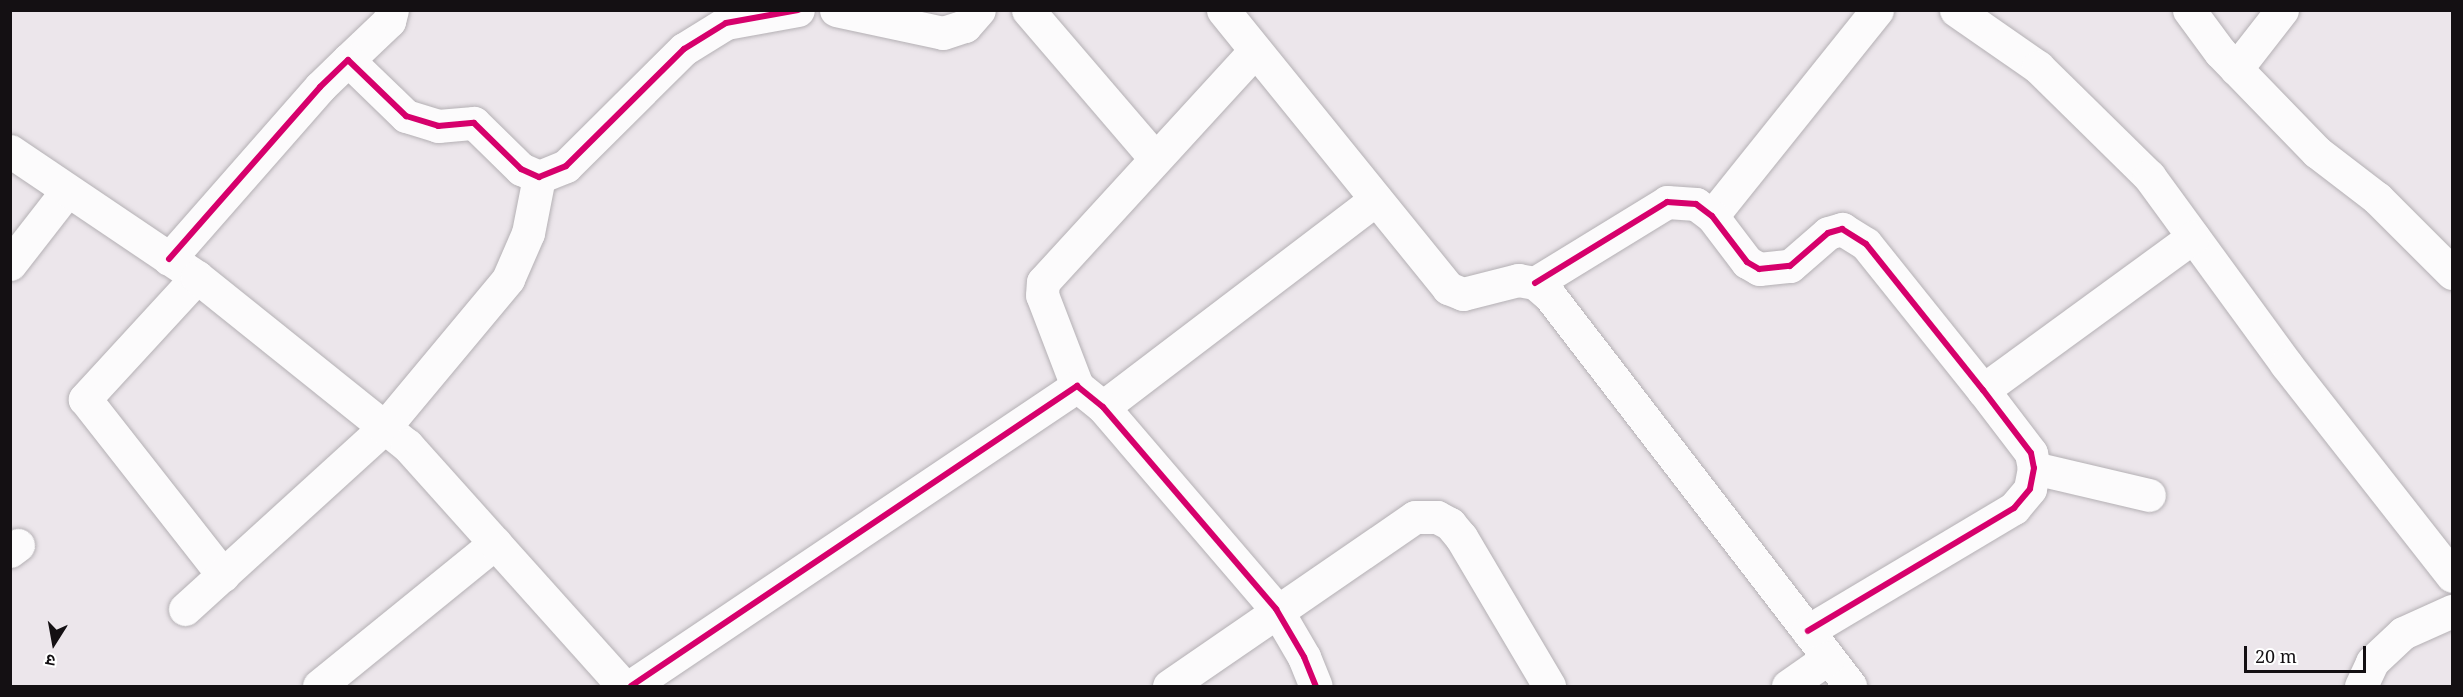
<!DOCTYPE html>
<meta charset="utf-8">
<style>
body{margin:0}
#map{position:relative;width:2463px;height:697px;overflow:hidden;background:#ece6eb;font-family:"Noto Serif","Noto Sans Devanagari",serif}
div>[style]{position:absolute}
.roads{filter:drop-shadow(0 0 2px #b4b0b4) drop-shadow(0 0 2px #b4b0b4)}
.street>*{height:33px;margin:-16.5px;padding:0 16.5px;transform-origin:16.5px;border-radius:16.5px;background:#fcfbfc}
.secondary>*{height:33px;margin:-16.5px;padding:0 16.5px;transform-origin:16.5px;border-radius:16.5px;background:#fcfbfc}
.cycleway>*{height:6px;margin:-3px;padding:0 3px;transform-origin:3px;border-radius:3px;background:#d6006c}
span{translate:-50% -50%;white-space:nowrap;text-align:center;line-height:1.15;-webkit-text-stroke:6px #fff;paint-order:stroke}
.frame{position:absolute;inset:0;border:12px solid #141013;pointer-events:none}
.north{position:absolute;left:24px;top:613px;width:60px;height:60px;-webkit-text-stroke:4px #fff;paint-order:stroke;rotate:191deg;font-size:16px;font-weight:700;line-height:24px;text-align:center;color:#141013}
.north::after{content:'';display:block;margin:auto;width:21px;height:27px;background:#141013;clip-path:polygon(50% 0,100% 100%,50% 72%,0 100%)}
.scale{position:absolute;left:2244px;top:646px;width:122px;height:27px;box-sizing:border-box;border:3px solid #141013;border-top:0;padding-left:8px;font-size:18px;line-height:21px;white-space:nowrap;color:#141013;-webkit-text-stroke:4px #fff;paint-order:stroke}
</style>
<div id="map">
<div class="roads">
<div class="street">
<div style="left:836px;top:10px;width:109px;rotate:12.1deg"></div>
<div style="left:943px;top:33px;width:23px;rotate:-18deg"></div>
<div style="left:965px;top:26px;width:21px;rotate:-49deg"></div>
<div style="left:1028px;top:10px;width:195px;rotate:49.4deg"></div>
<div style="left:1223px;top:10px;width:358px;rotate:51deg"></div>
<div style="left:1448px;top:288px;width:16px;rotate:22deg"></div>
<div style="left:1463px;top:294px;width:57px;rotate:-14.3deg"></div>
<div style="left:1518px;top:280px;width:17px;rotate:10deg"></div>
<div style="left:1535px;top:283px;width:20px;rotate:41deg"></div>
<div style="left:1550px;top:296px;width:492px;rotate:52.4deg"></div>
<div style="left:1956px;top:10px;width:100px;rotate:34.8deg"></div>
<div style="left:2038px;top:67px;width:156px;rotate:44.5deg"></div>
<div style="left:2149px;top:176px;width:233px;rotate:53.9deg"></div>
<div style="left:2286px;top:364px;width:269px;rotate:51.9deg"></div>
<div style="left:2189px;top:10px;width:52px;rotate:53.6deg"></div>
<div style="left:2220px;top:52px;width:139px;rotate:45.9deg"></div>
<div style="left:2317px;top:152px;width:76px;rotate:37.5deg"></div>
<div style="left:2377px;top:198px;width:106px;rotate:45deg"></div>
<div style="left:348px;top:60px;width:57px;rotate:-43.6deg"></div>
<div style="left:389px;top:21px;width:11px;rotate:-75deg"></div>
<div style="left:2236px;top:69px;width:75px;rotate:-52.1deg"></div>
<div style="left:1712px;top:216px;width:264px;rotate:-51.3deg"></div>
<div style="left:169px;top:259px;width:229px;rotate:-48.7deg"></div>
<div style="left:320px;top:87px;width:39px;rotate:-44deg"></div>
<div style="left:348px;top:60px;width:81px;rotate:44deg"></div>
<div style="left:406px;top:116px;width:34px;rotate:17deg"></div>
<div style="left:438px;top:126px;width:36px;rotate:-5deg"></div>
<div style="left:474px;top:123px;width:66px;rotate:44.4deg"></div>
<div style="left:521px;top:169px;width:20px;rotate:24deg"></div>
<div style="left:539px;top:177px;width:29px;rotate:-22deg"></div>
<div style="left:566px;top:166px;width:166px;rotate:-44.8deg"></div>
<div style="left:684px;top:49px;width:49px;rotate:-31.8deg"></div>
<div style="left:726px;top:23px;width:73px;rotate:-10.2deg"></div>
<div style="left:10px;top:264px;width:91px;rotate:-52.1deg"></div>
<div style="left:197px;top:277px;width:166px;rotate:132.6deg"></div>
<div style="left:85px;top:399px;width:224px;rotate:51.9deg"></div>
<div style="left:1535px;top:283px;width:155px;rotate:-31.5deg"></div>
<div style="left:1667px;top:202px;width:29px;rotate:4deg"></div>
<div style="left:1696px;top:204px;width:20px;rotate:37deg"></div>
<div style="left:1712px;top:216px;width:58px;rotate:52.7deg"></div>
<div style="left:1747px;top:262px;width:14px;rotate:30deg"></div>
<div style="left:1759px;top:269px;width:31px;rotate:-6deg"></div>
<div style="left:1790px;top:266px;width:50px;rotate:-41deg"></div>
<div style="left:1828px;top:233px;width:15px;rotate:-16deg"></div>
<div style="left:1842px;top:229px;width:28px;rotate:32deg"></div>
<div style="left:1866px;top:244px;width:187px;rotate:51.3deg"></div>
<div style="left:1983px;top:390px;width:79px;rotate:52.7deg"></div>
<div style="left:2031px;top:453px;width:15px;rotate:79deg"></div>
<div style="left:2034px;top:468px;width:21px;rotate:101deg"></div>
<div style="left:2030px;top:489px;width:25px;rotate:130deg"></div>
<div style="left:2014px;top:508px;width:240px;rotate:149.2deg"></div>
<div style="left:1077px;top:386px;width:97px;rotate:-111deg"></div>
<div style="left:1042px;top:295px;width:13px;rotate:-86deg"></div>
<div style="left:1043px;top:282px;width:314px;rotate:-47.5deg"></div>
<div style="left:1983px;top:390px;width:260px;rotate:-36.1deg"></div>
<div style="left:1103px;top:407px;width:342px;rotate:-37.3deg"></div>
<div style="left:2034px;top:468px;width:118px;rotate:13.2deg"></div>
<div style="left:10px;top:551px;width:10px;rotate:-37deg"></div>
<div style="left:185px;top:609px;width:269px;rotate:-42.3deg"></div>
<div style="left:384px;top:428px;width:194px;rotate:-50.2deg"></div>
<div style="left:508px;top:279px;width:50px;rotate:-66.5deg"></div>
<div style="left:528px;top:233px;width:57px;rotate:-78.9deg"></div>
<div style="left:319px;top:686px;width:227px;rotate:-39.1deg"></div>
<div style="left:631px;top:686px;width:538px;rotate:-33.93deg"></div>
<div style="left:1077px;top:386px;width:33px;rotate:39deg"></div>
<div style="left:1103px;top:407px;width:266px;rotate:49.4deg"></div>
<div style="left:1276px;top:609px;width:56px;rotate:59.7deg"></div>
<div style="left:1304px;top:657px;width:31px;rotate:68deg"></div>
<div style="left:1169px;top:686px;width:298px;rotate:-34.5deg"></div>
<div style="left:1415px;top:517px;width:22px"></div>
<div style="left:1437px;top:517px;width:15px;rotate:28deg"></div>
<div style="left:1450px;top:524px;width:17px;rotate:50deg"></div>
<div style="left:1461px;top:537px;width:173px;rotate:59.4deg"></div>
<div style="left:1788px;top:686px;width:49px;rotate:-35deg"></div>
</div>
<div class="secondary">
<div style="left:10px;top:151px;width:225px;rotate:34deg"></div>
<div style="left:197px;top:277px;width:269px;rotate:38.7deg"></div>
<div style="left:407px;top:445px;width:324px;rotate:48.1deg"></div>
<div style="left:2361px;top:686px;width:26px;rotate:-65deg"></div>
<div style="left:2372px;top:662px;width:42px;rotate:-43.1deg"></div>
<div style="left:2403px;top:633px;width:54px;rotate:-24.2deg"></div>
</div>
</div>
<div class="cycleway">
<div style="left:169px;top:259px;width:229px;rotate:-48.7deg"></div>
<div style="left:320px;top:87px;width:39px;rotate:-44deg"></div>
<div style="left:348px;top:60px;width:81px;rotate:44deg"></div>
<div style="left:406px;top:116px;width:34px;rotate:17deg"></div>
<div style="left:438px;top:126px;width:36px;rotate:-5deg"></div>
<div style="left:474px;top:123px;width:66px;rotate:44.4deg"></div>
<div style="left:521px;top:169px;width:20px;rotate:24deg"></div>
<div style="left:539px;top:177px;width:29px;rotate:-22deg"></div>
<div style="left:566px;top:166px;width:166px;rotate:-44.8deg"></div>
<div style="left:684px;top:49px;width:49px;rotate:-31.8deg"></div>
<div style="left:726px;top:23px;width:73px;rotate:-10.2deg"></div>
<div style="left:1535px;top:283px;width:155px;rotate:-31.5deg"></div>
<div style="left:1667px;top:202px;width:29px;rotate:4deg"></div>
<div style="left:1696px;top:204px;width:20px;rotate:37deg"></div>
<div style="left:1712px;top:216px;width:58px;rotate:52.7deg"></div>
<div style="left:1747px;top:262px;width:14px;rotate:30deg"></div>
<div style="left:1759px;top:269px;width:31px;rotate:-6deg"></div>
<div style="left:1790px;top:266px;width:50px;rotate:-41deg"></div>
<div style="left:1828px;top:233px;width:15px;rotate:-16deg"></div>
<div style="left:1842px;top:229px;width:28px;rotate:32deg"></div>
<div style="left:1866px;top:244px;width:187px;rotate:51.3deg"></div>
<div style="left:1983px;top:390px;width:79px;rotate:52.7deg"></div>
<div style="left:2031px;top:453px;width:15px;rotate:79deg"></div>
<div style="left:2034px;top:468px;width:21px;rotate:101deg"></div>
<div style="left:2030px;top:489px;width:25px;rotate:130deg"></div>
<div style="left:2014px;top:508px;width:240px;rotate:149.2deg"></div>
<div style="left:631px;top:686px;width:538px;rotate:-33.93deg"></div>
<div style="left:1077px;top:386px;width:33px;rotate:39deg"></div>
<div style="left:1103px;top:407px;width:266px;rotate:49.4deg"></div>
<div style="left:1276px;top:609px;width:56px;rotate:59.7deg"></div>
<div style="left:1304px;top:657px;width:31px;rotate:68deg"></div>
</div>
<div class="frame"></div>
<div class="north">उ</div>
<div class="scale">20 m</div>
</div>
